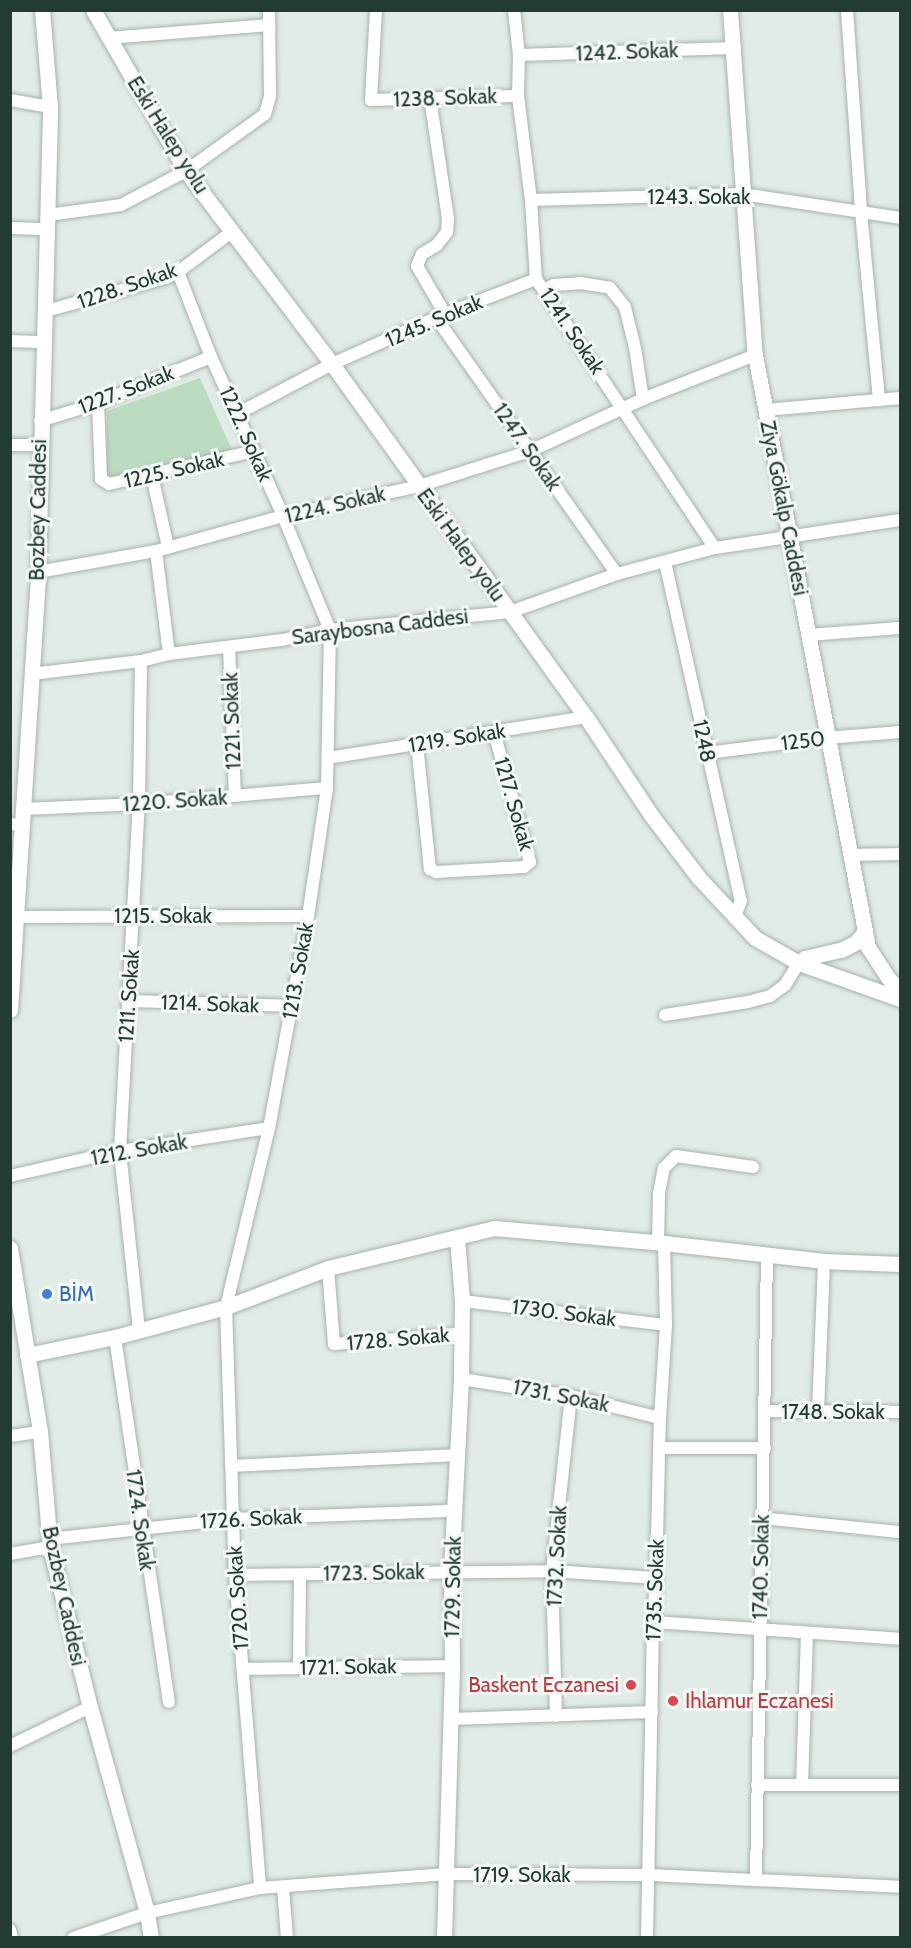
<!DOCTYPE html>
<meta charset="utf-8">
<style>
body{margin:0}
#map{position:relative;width:911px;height:1948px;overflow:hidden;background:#e2ece6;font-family:Cabin,sans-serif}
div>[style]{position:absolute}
.green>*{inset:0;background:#bcdcc1}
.roads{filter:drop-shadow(0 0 2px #a5b4ac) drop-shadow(0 0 2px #a5b4ac)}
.minor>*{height:12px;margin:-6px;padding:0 6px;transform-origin:6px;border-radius:6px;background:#fff}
.tertiary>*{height:15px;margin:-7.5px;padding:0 7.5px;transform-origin:7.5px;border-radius:7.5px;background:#fff}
.dots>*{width:16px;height:16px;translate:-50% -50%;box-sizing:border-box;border:3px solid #f3f8f5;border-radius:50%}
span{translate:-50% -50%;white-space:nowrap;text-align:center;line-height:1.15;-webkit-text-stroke:6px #f3f8f5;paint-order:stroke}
.street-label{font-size:21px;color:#233c32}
.shop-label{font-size:21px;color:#366cbe}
.left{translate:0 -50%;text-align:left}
.health-label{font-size:21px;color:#be3a42}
.right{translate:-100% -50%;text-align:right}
.frame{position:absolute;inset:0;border:12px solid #233c32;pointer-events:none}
</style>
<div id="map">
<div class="green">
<div style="clip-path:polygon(200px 378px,232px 450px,107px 477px,107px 411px)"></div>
</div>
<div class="roads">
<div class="minor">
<div style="left:376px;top:10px;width:90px;rotate:93.2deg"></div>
<div style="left:371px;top:100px;width:147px;rotate:-1.6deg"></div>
<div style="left:514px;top:10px;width:45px;rotate:83.7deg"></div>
<div style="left:519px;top:55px;width:41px;rotate:91.4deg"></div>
<div style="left:518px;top:96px;width:105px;rotate:82.9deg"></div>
<div style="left:531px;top:200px;width:79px;rotate:86.4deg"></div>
<div style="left:536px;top:279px;width:323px;rotate:56.4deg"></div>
<div style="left:847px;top:10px;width:202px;rotate:86deg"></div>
<div style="left:861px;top:212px;width:189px;rotate:84.5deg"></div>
<div style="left:108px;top:38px;width:162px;rotate:-4.6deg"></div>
<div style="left:519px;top:55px;width:216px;rotate:-1.9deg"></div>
<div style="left:430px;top:98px;width:121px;rotate:81.5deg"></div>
<div style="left:448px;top:218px;width:14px;rotate:94deg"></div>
<div style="left:447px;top:232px;width:16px;rotate:128deg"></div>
<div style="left:437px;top:245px;width:17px;rotate:149deg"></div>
<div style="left:422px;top:254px;width:13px;rotate:113deg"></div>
<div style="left:417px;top:266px;width:56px;rotate:59.7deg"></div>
<div style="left:10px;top:100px;width:41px;rotate:9.9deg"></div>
<div style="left:531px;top:200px;width:211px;rotate:-1.6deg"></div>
<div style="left:742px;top:194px;width:160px;rotate:8.6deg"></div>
<div style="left:48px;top:215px;width:74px;rotate:-7.8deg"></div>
<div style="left:121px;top:205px;width:73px;rotate:-27.6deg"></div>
<div style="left:186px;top:171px;width:97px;rotate:-35.8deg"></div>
<div style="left:265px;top:114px;width:19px;rotate:-74deg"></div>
<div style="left:270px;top:96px;width:86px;rotate:-90.7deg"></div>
<div style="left:10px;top:228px;width:38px;rotate:2deg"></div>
<div style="left:178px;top:272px;width:91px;rotate:68.8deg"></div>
<div style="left:211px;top:357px;width:175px;rotate:65.6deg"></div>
<div style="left:283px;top:516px;width:123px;rotate:67.6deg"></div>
<div style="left:330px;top:630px;width:158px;rotate:91.1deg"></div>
<div style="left:327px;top:788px;width:129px;rotate:98.4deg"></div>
<div style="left:308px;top:916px;width:216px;rotate:100.4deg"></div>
<div style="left:269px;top:1128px;width:184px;rotate:103.5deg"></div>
<div style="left:226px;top:1307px;width:268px;rotate:88.1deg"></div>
<div style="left:235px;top:1575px;width:314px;rotate:85.4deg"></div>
<div style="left:545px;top:289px;width:10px;rotate:-24deg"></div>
<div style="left:554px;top:285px;width:26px;rotate:-4deg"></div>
<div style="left:580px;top:283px;width:30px;rotate:9deg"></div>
<div style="left:610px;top:288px;width:24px;rotate:52deg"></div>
<div style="left:625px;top:307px;width:42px;rotate:76.3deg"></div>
<div style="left:635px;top:348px;width:52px;rotate:81.1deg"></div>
<div style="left:46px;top:311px;width:124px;rotate:-15.4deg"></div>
<div style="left:166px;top:278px;width:13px;rotate:-27deg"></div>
<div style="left:178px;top:272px;width:69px;rotate:-36.7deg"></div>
<div style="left:437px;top:319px;width:312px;rotate:54.8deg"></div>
<div style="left:10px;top:341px;width:34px;rotate:2deg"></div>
<div style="left:98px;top:403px;width:76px;rotate:87.7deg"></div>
<div style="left:101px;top:479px;width:9px;rotate:32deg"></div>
<div style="left:109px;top:484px;width:149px;rotate:-12.8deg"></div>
<div style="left:766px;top:410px;width:135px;rotate:-5.1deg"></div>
<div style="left:237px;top:414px;width:107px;rotate:-27.8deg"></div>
<div style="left:332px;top:364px;width:124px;rotate:-23.9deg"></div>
<div style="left:445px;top:314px;width:97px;rotate:-21deg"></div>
<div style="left:40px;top:421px;width:61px;rotate:-17.2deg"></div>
<div style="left:98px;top:403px;width:122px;rotate:-22.2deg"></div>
<div style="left:10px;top:445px;width:30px"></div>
<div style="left:152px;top:476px;width:73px;rotate:77.3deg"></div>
<div style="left:156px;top:551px;width:104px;rotate:82.8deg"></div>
<div style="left:665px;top:562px;width:347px;rotate:77.4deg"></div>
<div style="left:741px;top:901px;width:18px;rotate:112deg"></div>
<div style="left:38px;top:572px;width:120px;rotate:-10.1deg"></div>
<div style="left:156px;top:551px;width:132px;rotate:-15.4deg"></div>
<div style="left:283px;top:516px;width:139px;rotate:-12.4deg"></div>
<div style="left:419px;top:486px;width:116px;rotate:-17.5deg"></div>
<div style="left:530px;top:451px;width:124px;rotate:-24.7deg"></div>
<div style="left:643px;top:399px;width:120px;rotate:-21.4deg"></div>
<div style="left:808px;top:635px;width:92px;rotate:-4.4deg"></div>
<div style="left:229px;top:647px;width:149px;rotate:87.7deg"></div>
<div style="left:31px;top:674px;width:111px;rotate:-6.7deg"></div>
<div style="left:141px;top:661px;width:29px;rotate:-14deg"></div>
<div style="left:169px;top:654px;width:114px;rotate:-7.1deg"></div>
<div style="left:282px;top:640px;width:49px;rotate:-11.8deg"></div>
<div style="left:330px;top:630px;width:181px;rotate:-5.7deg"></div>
<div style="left:510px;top:612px;width:114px;rotate:-19.6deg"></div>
<div style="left:617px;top:574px;width:101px;rotate:-14.9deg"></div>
<div style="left:715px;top:548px;width:187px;rotate:-8.6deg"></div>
<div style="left:417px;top:744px;width:126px;rotate:84.1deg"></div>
<div style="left:430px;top:869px;width:7px;rotate:27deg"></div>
<div style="left:436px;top:872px;width:88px;rotate:-3.3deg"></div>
<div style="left:524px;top:867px;width:8px;rotate:-40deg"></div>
<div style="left:530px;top:862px;width:135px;rotate:-105.5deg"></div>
<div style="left:707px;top:753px;width:120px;rotate:-7.2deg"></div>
<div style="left:826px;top:738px;width:74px;rotate:-4.6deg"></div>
<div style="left:328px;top:758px;width:261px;rotate:-9deg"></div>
<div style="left:23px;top:809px;width:116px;rotate:-2.5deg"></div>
<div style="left:139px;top:804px;width:189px;rotate:-4.9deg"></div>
<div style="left:10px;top:824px;width:13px;rotate:4deg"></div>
<div style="left:850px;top:855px;width:50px;rotate:-1.1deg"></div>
<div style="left:18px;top:917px;width:290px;rotate:-0.2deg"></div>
<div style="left:128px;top:1001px;width:164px;rotate:1.7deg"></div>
<div style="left:665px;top:1015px;width:84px;rotate:-8.9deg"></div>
<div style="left:748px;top:1002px;width:23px;rotate:-15deg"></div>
<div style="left:770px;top:996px;width:19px;rotate:-36deg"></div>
<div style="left:785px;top:985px;width:26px;rotate:-58deg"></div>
<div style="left:10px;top:1176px;width:113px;rotate:-12.8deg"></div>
<div style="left:120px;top:1151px;width:151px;rotate:-8.8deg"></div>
<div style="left:658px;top:1242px;width:49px;rotate:-88.8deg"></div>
<div style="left:659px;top:1193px;width:25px;rotate:-79deg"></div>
<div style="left:664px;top:1168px;width:17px;rotate:-45deg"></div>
<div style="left:676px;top:1156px;width:78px;rotate:8.1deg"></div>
<div style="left:328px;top:1268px;width:76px;rotate:85.5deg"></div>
<div style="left:334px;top:1344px;width:127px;rotate:-4.5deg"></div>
<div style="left:462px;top:1301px;width:205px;rotate:6.7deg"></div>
<div style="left:139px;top:1330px;width:180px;rotate:-96.1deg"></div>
<div style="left:120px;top:1151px;width:348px;rotate:-86.9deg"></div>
<div style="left:139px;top:804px;width:143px;rotate:-89.2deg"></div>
<div style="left:115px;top:1337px;width:369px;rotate:81.6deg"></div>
<div style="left:461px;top:1379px;width:111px;rotate:8.8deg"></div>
<div style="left:571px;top:1396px;width:92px;rotate:13.9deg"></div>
<div style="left:766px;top:1411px;width:134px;rotate:0.4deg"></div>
<div style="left:818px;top:1412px;width:151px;rotate:-87.7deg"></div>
<div style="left:10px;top:1436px;width:30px;rotate:-8deg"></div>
<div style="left:659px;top:1448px;width:106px"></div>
<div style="left:231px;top:1466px;width:226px;rotate:-2.8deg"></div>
<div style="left:761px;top:1518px;width:140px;rotate:5.8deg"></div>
<div style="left:49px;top:1539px;width:184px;rotate:-6.2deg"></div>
<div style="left:232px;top:1519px;width:222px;rotate:-2.1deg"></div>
<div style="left:10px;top:1554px;width:41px;rotate:-9.9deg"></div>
<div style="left:235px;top:1575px;width:317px;rotate:-0.7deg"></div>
<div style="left:552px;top:1571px;width:104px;rotate:3.9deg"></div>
<div style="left:653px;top:1622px;width:248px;rotate:3.9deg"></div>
<div style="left:299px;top:1668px;width:93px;rotate:-89.4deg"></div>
<div style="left:243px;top:1669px;width:209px;rotate:-0.8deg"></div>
<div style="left:556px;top:1716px;width:145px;rotate:-91.6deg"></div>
<div style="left:552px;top:1571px;width:176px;rotate:-83.8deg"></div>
<div style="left:451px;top:1719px;width:201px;rotate:-2deg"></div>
<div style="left:10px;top:1746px;width:89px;rotate:-26deg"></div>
<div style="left:757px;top:1785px;width:143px"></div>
<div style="left:802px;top:1785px;width:151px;rotate:-88.1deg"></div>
<div style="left:756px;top:1879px;width:624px;rotate:-88.99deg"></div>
<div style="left:283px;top:1887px;width:51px;rotate:85.5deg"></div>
<div style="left:10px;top:1930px;width:8px;rotate:76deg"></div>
<div style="left:73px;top:1938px;width:78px;rotate:-18.7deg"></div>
<div style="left:147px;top:1913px;width:116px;rotate:-12.5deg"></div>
<div style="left:260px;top:1888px;width:187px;rotate:-4.3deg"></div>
<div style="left:446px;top:1874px;width:204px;rotate:0.3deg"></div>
<div style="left:650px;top:1875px;width:250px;rotate:2.7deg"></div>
<div style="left:647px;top:1938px;width:316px;rotate:-88.9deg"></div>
<div style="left:653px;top:1622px;width:44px;rotate:-86.1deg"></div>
<div style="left:656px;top:1578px;width:160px;rotate:-88.6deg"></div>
<div style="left:660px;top:1418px;width:93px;rotate:-86.3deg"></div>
<div style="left:666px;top:1325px;width:82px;rotate:-91.4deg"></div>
</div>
<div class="tertiary">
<div style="left:93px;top:10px;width:186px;rotate:60deg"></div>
<div style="left:186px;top:171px;width:242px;rotate:52.9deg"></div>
<div style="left:332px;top:364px;width:435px;rotate:54.3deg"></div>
<div style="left:586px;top:717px;width:118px;rotate:56.4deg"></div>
<div style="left:651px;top:815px;width:79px;rotate:52.7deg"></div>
<div style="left:699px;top:878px;width:82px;rotate:47deg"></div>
<div style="left:755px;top:938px;width:51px;rotate:29.6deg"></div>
<div style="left:799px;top:963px;width:107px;rotate:19.6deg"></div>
<div style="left:730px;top:10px;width:346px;rotate:85.9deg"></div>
<div style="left:755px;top:355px;width:603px;rotate:79.19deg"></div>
<div style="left:868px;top:947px;width:37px;rotate:57deg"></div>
<div style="left:888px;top:978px;width:17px;rotate:45deg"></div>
<div style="left:799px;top:963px;width:8px;rotate:-40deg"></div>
<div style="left:805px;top:958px;width:37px;rotate:-13deg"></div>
<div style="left:841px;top:950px;width:16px;rotate:-27deg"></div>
<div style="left:855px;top:943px;width:15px;rotate:-48deg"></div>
<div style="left:10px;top:1010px;width:439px;rotate:-86.3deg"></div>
<div style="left:38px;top:572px;width:465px;rotate:-88.5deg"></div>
<div style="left:50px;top:107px;width:97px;rotate:-94.7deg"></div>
<div style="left:10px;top:1248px;width:186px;rotate:80.7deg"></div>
<div style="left:40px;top:1432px;width:115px;rotate:85deg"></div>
<div style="left:50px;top:1547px;width:165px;rotate:76deg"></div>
<div style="left:90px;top:1707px;width:214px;rotate:74.5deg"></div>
<div style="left:147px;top:1913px;width:25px;rotate:81deg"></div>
<div style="left:27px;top:1355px;width:90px;rotate:-11.6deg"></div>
<div style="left:115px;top:1337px;width:115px;rotate:-15.1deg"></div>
<div style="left:226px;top:1307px;width:109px;rotate:-20.9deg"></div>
<div style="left:328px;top:1268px;width:171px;rotate:-13.5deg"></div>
<div style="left:494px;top:1228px;width:171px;rotate:5deg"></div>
<div style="left:664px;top:1243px;width:161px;rotate:6.4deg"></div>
<div style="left:824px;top:1261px;width:76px;rotate:2.3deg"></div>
<div style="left:444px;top:1938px;width:272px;rotate:-88.3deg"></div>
<div style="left:452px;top:1666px;width:95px;rotate:-90.6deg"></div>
<div style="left:451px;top:1571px;width:192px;rotate:-87deg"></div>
<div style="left:461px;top:1379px;width:78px;rotate:-89.3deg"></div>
<div style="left:462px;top:1301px;width:63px;rotate:-94.5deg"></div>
</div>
</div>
<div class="dots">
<div style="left:47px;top:1294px;background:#3f7fe0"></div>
<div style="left:631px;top:1685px;background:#e0444e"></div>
<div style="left:673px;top:1701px;background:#e0444e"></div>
</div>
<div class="street-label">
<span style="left:627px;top:52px;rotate:-2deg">1242. Sokak</span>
<span style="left:445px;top:98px;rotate:-2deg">1238. Sokak</span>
<span style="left:168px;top:135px;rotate:58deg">Eski Halep yolu</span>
<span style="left:699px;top:197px">1243. Sokak</span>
<span style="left:127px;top:286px;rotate:-19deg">1228. Sokak</span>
<span style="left:434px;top:321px;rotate:-23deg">1245. Sokak</span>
<span style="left:572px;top:331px;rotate:56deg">1241. Sokak</span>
<span style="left:126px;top:390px;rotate:-21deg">1227. Sokak</span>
<span style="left:246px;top:434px;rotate:66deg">1222. Sokak</span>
<span style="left:527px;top:447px;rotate:55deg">1247. Sokak</span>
<span style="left:174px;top:470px;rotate:-13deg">1225. Sokak</span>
<span style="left:335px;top:505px;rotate:-13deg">1224. Sokak</span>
<span style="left:784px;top:508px;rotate:79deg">Ziya Gökalp Caddesi</span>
<span style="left:38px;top:510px;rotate:-89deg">Bozbey Caddesi</span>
<span style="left:461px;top:545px;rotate:54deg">Eski Halep yolu</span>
<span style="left:380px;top:627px;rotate:-7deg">Saraybosna Caddesi</span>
<span style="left:232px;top:721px;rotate:-92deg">1221. Sokak</span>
<span style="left:457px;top:738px;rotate:-9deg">1219. Sokak</span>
<span style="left:704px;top:741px;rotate:78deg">1248</span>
<span style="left:803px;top:741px;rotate:-7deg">1250</span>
<span style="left:175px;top:801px;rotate:-4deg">1220. Sokak</span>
<span style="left:514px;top:804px;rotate:74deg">1217. Sokak</span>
<span style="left:163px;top:916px">1215. Sokak</span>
<span style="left:298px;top:971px;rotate:-80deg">1213. Sokak</span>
<span style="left:129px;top:996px;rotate:-86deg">1211. Sokak</span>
<span style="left:210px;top:1004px;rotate:2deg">1214. Sokak</span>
<span style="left:139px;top:1150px;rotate:-10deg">1212. Sokak</span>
<span style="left:564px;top:1313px;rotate:7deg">1730. Sokak</span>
<span style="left:398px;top:1339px;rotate:-5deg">1728. Sokak</span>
<span style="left:561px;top:1396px;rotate:11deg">1731. Sokak</span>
<span style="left:833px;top:1412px">1748. Sokak</span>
<span style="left:251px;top:1519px;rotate:-3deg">1726. Sokak</span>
<span style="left:140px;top:1520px;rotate:82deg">1724. Sokak</span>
<span style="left:557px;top:1556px;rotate:-87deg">1732. Sokak</span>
<span style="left:761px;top:1567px;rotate:-89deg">1740. Sokak</span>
<span style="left:374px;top:1573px;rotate:-1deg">1723. Sokak</span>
<span style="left:453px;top:1587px;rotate:-89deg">1729. Sokak</span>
<span style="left:655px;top:1590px;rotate:-88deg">1735. Sokak</span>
<span style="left:64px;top:1596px;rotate:78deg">Bozbey Caddesi</span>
<span style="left:238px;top:1598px;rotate:-94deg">1720. Sokak</span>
<span style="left:348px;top:1667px;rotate:-1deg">1721. Sokak</span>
<span style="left:522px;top:1875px">1719. Sokak</span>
</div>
<div class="shop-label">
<span class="left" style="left:59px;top:1294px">BİM</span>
</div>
<div class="health-label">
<span class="right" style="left:619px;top:1685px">Baskent Eczanesi</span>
<span class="left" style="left:685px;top:1701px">Ihlamur Eczanesi</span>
</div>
<div class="frame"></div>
</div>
